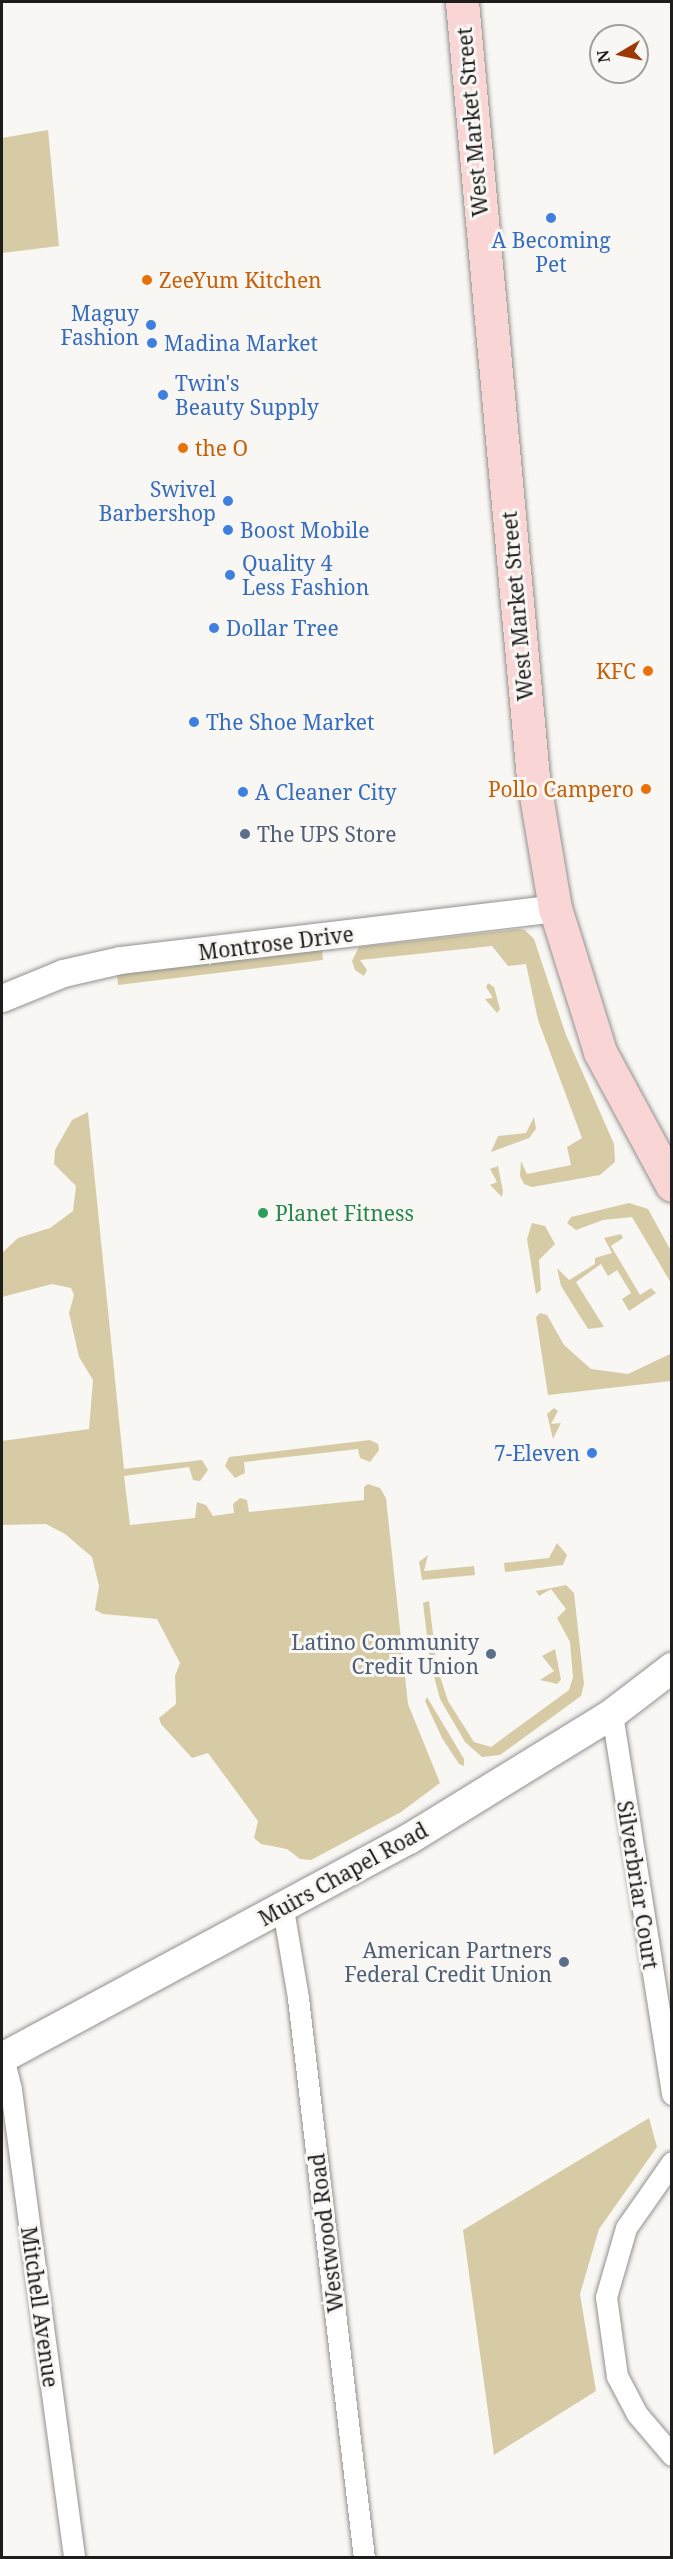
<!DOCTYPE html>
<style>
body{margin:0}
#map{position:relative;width:673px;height:2559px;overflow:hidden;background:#f8f7f4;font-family:"Noto Serif",serif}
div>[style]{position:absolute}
.green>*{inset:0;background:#d7cba6}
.roads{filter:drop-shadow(0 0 2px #92918e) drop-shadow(0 0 2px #92918e)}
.minor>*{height:21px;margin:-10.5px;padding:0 10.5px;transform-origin:10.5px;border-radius:10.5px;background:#fff}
.tertiary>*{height:27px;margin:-13.5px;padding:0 13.5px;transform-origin:13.5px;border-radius:13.5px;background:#fff}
.secondary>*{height:30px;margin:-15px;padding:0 15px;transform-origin:15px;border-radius:15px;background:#fff}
.primary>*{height:33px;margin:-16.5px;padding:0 16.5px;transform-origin:16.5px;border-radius:16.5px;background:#f9d5d6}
.dots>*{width:16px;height:16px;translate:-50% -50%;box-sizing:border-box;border:3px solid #f8f7f4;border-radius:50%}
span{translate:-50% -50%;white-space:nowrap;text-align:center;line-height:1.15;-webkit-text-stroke:6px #f8f7f4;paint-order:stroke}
.street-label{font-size:21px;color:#1e1d1c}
.shop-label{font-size:21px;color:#366cbe}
.right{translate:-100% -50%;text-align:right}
.left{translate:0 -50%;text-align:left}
.food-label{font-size:21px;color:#c56008}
.service-label{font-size:21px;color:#4e5e75}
.leisure-label{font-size:21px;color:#27864d}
.frame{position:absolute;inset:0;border:3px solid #1e1d1c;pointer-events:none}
.north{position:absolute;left:589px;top:24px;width:60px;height:60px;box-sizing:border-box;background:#f8f7f4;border:2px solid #a1a09e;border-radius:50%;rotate:261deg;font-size:16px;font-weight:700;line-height:24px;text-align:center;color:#1e1d1c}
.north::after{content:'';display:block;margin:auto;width:21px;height:27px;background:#9e3906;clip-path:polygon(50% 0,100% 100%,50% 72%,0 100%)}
</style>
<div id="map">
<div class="green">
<div style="clip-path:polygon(48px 130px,59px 246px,2px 253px,2px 138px)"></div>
<div style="clip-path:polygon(518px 929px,525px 930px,534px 939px,566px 1035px,614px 1144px,615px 1162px,600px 1175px,532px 1187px,524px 1184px,520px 1176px,521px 1161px,527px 1174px,571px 1165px,567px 1147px,582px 1138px,538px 1020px,526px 964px,508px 966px,492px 946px,360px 960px,367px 970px,364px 976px,355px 970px,352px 961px,359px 947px)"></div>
<div style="clip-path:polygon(322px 950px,323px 960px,118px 985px,117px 974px,124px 972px)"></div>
<div style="clip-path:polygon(488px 983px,494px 987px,500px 1009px,497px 1013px,485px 999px,493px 998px,486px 987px)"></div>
<div style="clip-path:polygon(88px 1112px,124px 1469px,202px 1460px,208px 1470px,200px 1481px,193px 1480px,189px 1467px,124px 1476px,130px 1525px,195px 1518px,197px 1502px,206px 1505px,213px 1516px,234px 1513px,233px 1504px,240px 1498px,247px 1500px,249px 1512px,364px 1500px,364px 1487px,368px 1484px,380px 1488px,386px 1498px,408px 1704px,440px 1783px,401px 1812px,311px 1860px,300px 1859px,287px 1849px,261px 1844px,254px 1838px,258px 1821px,208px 1753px,192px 1758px,161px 1724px,159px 1718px,176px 1704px,175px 1676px,180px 1663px,157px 1619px,103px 1614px,95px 1610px,99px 1586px,92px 1557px,65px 1534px,46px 1524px,2px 1525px,2px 1441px,89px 1429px,93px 1380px,79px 1357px,69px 1313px,74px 1295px,71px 1288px,52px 1284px,2px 1297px,2px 1253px,18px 1238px,50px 1228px,73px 1211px,76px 1186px,54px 1164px,55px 1150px,72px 1120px)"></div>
<div style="clip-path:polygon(534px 1117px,536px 1129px,529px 1138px,491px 1152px,498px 1136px,526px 1133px)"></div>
<div style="clip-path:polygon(498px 1166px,503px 1191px,502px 1197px,490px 1185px,497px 1182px,490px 1169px)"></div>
<div style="clip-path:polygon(629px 1203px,648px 1209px,671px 1251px,671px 1283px,632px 1217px,603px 1220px,576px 1230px,567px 1223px,571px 1217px)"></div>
<div style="clip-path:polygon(532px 1223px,545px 1226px,555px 1244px,539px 1260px,541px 1290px,536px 1294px,527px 1239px)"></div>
<div style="clip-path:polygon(621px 1234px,623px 1238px,611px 1246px,640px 1295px,651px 1288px,656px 1293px,629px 1311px,622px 1299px,631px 1293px,617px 1270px,608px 1276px,601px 1264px,576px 1282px,604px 1327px,588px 1329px,561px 1286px,557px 1268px,569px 1280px,595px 1264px,595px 1258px,612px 1253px,604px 1238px)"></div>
<div style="clip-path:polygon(540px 1313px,547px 1315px,564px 1345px,591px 1369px,628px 1374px,670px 1354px,671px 1381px,548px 1395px,536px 1317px)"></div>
<div style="clip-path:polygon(554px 1408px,558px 1411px,551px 1424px,561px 1423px,553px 1439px,547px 1414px)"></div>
<div style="clip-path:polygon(370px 1440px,378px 1444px,379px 1450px,370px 1462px,360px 1458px,358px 1449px,244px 1462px,245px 1473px,235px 1478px,225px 1466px,229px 1457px)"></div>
<div style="clip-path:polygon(557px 1543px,567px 1555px,563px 1565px,505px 1572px,504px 1563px,549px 1558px)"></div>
<div style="clip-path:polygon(428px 1555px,424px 1571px,474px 1566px,475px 1575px,422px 1580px,419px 1562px)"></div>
<div style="clip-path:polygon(566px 1585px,574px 1593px,584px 1684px,581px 1696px,500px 1755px,482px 1757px,465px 1742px,440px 1699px,430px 1661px,423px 1603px,429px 1601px,437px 1667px,448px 1701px,474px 1742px,491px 1747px,569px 1690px,573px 1677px,570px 1642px,557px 1618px,566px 1609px,551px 1589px,539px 1596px,536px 1591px)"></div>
<div style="clip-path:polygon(555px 1649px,561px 1680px,557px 1684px,540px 1680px,554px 1671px,542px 1656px)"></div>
<div style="clip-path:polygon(427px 1697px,464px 1759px,464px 1766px,459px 1764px,442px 1738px,425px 1701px)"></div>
<div style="clip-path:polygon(649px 2118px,657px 2147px,599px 2229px,580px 2294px,596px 2391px,494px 2455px,463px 2230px)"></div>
</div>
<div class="roads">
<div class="minor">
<div style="left:612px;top:1714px;width:385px;rotate:81deg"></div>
<div style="left:283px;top:1909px;width:90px;rotate:80.4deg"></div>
<div style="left:298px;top:1998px;width:564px;rotate:83.28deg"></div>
<div style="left:3px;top:2057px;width:34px;rotate:76deg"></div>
<div style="left:11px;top:2090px;width:472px;rotate:82.3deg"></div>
<div style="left:672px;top:2162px;width:80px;rotate:124.9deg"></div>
<div style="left:626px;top:2228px;width:72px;rotate:106.2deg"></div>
<div style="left:606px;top:2297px;width:80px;rotate:82.1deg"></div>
<div style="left:617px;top:2376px;width:43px;rotate:62.2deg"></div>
<div style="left:637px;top:2414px;width:54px;rotate:49.5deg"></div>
</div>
<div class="tertiary">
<div style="left:2px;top:998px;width:66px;rotate:-22.3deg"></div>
<div style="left:63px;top:973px;width:58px;rotate:-12.8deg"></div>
<div style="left:120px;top:960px;width:438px;rotate:-6.8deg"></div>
</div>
<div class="secondary">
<div style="left:2px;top:2058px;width:462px;rotate:-28.3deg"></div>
<div style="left:409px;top:1839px;width:238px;rotate:-31.6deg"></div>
<div style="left:612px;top:1714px;width:76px;rotate:-37.5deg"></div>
</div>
<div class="primary">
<div style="left:462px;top:2px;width:779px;rotate:84.77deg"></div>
<div style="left:533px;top:778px;width:132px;rotate:80.4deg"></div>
<div style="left:555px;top:908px;width:151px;rotate:72.6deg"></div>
<div style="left:600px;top:1052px;width:151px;rotate:61.6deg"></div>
</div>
</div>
<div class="dots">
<div style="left:551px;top:218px;background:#3f7fe0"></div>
<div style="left:147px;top:280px;background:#e8710a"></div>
<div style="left:151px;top:325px;background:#3f7fe0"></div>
<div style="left:152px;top:343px;background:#3f7fe0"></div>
<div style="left:163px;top:395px;background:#3f7fe0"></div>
<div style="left:183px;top:448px;background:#e8710a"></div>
<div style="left:228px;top:501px;background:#3f7fe0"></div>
<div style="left:228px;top:530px;background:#3f7fe0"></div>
<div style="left:230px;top:575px;background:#3f7fe0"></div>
<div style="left:214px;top:628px;background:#3f7fe0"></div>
<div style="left:648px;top:671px;background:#e8710a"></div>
<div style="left:194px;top:722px;background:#3f7fe0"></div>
<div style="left:646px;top:789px;background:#e8710a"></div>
<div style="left:243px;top:792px;background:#3f7fe0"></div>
<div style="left:245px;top:834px;background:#5c6f8a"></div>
<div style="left:263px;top:1213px;background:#2e9e5b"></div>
<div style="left:592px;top:1453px;background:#3f7fe0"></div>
<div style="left:491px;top:1654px;background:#5c6f8a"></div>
<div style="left:564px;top:1962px;background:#5c6f8a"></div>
</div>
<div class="street-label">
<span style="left:472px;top:122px;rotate:-95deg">West Market Street</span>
<span style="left:517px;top:606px;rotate:-95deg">West Market Street</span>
<span style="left:276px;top:943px;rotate:-7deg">Montrose Drive</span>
<span style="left:343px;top:1874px;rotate:-29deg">Muirs Chapel Road</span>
<span style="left:638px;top:1885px;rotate:81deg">Silverbriar Court</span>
<span style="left:326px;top:2233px;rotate:-97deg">Westwood Road</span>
<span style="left:40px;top:2307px;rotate:82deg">Mitchell Avenue</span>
</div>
<div class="shop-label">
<span style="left:551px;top:252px">A Becoming<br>Pet</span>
<span class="right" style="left:139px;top:325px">Maguy<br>Fashion</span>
<span class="left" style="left:164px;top:343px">Madina Market</span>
<span class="left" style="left:175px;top:395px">Twin's<br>Beauty Supply</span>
<span class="right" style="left:216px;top:501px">Swivel<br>Barbershop</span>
<span class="left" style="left:240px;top:530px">Boost Mobile</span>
<span class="left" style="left:242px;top:575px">Quality 4<br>Less Fashion</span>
<span class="left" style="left:226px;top:628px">Dollar Tree</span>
<span class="left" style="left:206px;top:722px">The Shoe Market</span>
<span class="left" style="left:255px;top:792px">A Cleaner City</span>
<span class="right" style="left:580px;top:1453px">7-Eleven</span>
</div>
<div class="food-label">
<span class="left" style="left:159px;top:280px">ZeeYum Kitchen</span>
<span class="left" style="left:195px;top:448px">the O</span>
<span class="right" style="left:636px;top:671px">KFC</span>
<span class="right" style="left:634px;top:789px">Pollo Campero</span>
</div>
<div class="service-label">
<span class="left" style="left:257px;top:834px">The UPS Store</span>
<span class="right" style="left:479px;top:1654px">Latino Community<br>Credit Union</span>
<span class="right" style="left:552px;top:1962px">American Partners<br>Federal Credit Union</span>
</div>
<div class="leisure-label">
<span class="left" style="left:275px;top:1213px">Planet Fitness</span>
</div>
<div class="frame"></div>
<div class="north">N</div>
</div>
